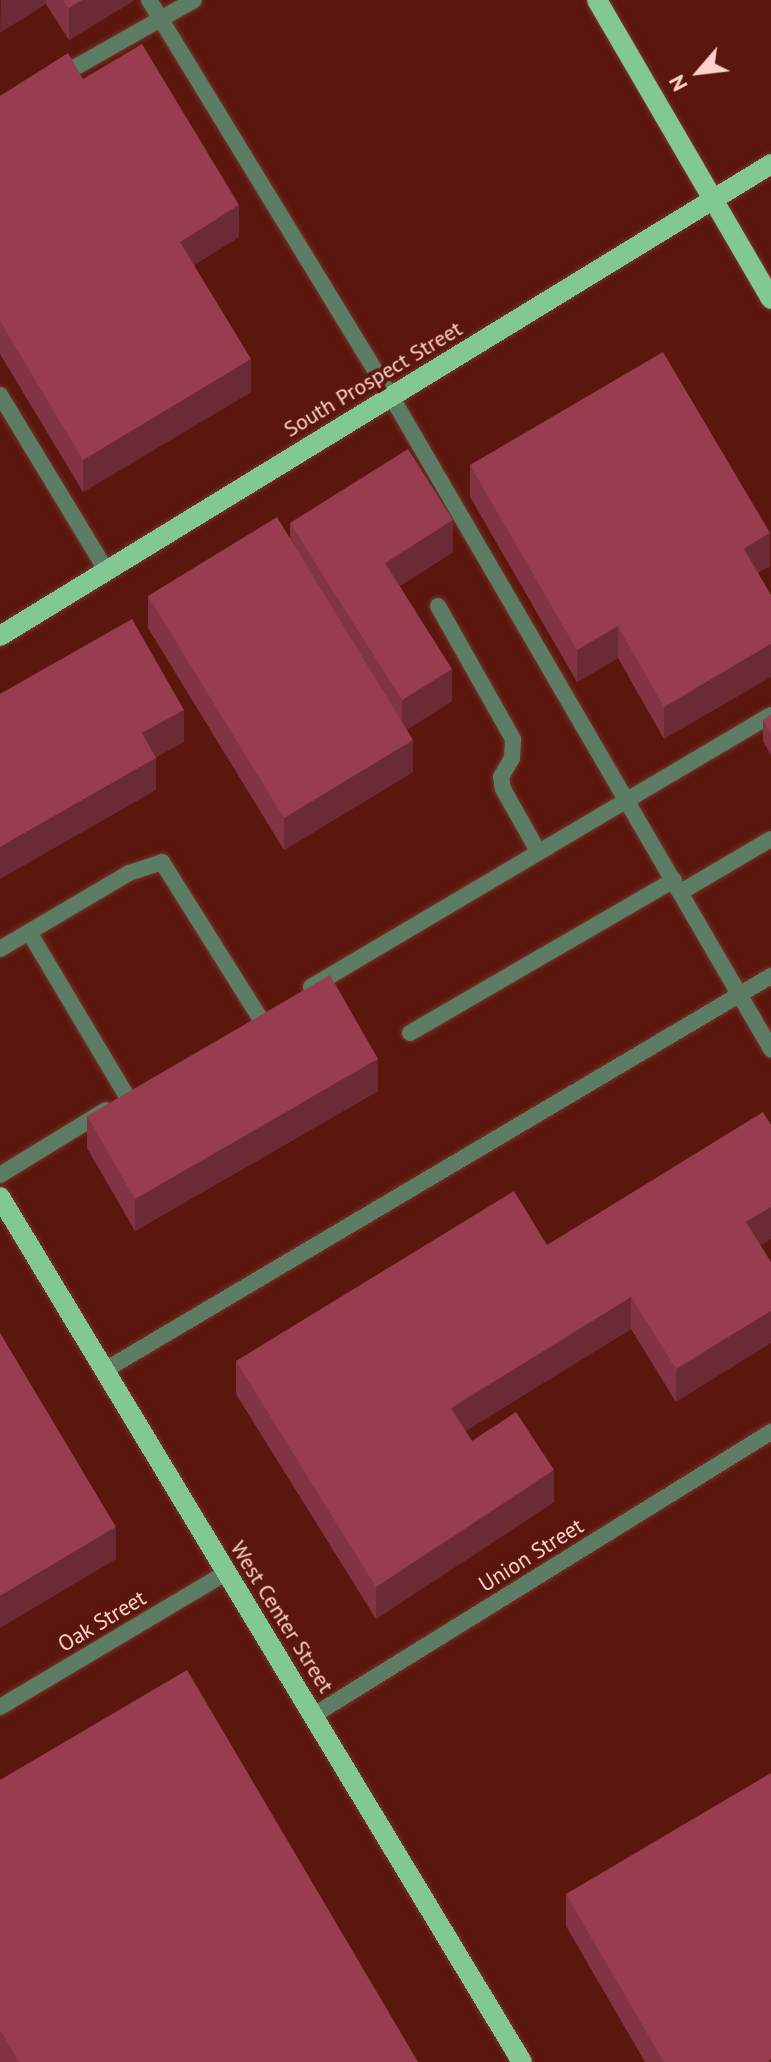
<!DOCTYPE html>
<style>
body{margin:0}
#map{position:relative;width:771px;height:2062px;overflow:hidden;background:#5b170d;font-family:"PT Sans",sans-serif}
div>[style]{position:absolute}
.roads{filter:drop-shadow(0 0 2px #75352b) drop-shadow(0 0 2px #75352b)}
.service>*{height:16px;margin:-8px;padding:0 8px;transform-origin:8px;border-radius:8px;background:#5c7d64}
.minor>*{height:16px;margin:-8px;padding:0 8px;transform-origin:8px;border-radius:8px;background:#5c7d64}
.primary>*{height:20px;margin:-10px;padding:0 10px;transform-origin:10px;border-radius:10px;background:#82c893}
.wall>*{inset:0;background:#823444}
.shaded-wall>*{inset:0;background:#6a2b37}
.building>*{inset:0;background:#973d4f}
span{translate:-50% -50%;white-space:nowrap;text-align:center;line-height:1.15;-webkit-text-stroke:8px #5b170d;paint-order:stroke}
.street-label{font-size:22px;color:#fcd1c8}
.north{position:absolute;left:659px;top:32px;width:80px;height:80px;-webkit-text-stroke:6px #5b170d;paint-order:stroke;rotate:242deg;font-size:22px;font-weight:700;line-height:32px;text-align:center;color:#fcd1c8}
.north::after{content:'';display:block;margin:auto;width:28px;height:36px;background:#fcd1c8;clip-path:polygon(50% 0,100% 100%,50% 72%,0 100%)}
</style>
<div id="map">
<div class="roads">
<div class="service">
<div style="left:149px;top:0;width:464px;rotate:58.6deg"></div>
<div style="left:391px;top:396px;width:756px;rotate:59.8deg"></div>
<div style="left:58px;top:77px;width:156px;rotate:-29.5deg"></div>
<div style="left:0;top:395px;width:205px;rotate:58.8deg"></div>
<div style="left:438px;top:606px;width:153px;rotate:60.6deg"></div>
<div style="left:513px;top:739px;width:19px;rotate:93deg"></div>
<div style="left:512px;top:758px;width:22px;rotate:120deg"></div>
<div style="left:501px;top:777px;width:12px;rotate:81deg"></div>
<div style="left:503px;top:789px;width:71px;rotate:60.6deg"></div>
<div style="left:681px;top:892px;width:104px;rotate:-30.5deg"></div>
<div style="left:29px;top:932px;width:193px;rotate:59.2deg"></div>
<div style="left:0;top:949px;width:150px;rotate:-30.5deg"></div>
<div style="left:129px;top:873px;width:35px;rotate:-18deg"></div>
<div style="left:162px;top:862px;width:184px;rotate:57.9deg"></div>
<div style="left:311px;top:987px;width:534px;rotate:-30.6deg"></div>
<div style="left:410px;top:1033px;width:305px;rotate:-30.1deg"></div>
<div style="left:0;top:1175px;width:124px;rotate:-31.5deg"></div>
<div style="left:105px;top:1370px;width:774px;rotate:-30.61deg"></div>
</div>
<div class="minor">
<div style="left:0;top:1707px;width:263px;rotate:-30.7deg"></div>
<div style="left:314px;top:1715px;width:538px;rotate:-31.77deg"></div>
</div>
<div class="primary">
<div style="left:597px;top:0;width:346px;rotate:59.8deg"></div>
<div style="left:0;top:636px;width:904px;rotate:-31.47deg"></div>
<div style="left:0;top:1197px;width:1010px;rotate:58.89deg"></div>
</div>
</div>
<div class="wall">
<div style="clip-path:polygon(0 0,133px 0,133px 1px,69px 40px,46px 4px)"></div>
<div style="clip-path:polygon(83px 79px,239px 237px,194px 265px,251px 392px,83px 492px,0 354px,0 96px)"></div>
<div style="clip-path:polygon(470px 465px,770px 566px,758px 572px,664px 739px,618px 658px,577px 682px,470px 497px)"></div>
<div style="clip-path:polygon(290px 523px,453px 552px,400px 586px,452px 701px,406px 730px,413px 772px,284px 850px,148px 628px,148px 596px,290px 539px)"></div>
<div style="clip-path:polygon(771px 715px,771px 755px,763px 741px,763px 720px)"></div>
<div style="clip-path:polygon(378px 1091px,135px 1231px,87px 1148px,87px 1116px)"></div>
<div style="clip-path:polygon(547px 1245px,761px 1246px,676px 1402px,631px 1329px,465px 1431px,472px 1441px,554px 1502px,376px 1619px,236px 1394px,236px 1361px)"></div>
<div style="clip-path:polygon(0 1780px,418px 2062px,0 2062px)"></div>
<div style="clip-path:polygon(566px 1894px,771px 2062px,645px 2062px,566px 1926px)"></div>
</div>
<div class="shaded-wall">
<div style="clip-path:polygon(1px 0,46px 0,46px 4px,0 33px)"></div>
<div style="clip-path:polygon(82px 0,133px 0,133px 1px,69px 40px,69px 8px)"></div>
<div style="clip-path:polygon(239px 205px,239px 237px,180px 274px,180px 242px)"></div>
<div style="clip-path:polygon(251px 359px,251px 392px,83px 492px,83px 460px)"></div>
<div style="clip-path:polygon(453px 520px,453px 552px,385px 595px,385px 563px)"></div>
<div style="clip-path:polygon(770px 533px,770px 566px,744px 581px,744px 549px)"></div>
<div style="clip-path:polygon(618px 626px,618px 658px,577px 682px,577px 650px)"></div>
<div style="clip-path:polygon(771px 644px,771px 677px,664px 739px,664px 707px)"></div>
<div style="clip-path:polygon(452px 669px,452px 701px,402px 733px,402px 700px)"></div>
<div style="clip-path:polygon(184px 710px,184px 742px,142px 765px,142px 733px)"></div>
<div style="clip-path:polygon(413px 740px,413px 772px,284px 850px,284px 818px)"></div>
<div style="clip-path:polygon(156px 758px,156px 790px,0 879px,0 847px)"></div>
<div style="clip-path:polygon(378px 1059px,378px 1091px,135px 1231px,135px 1199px)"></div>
<div style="clip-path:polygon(771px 1207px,771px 1239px,746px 1254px,746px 1222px)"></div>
<div style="clip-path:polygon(631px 1297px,631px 1329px,451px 1440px,451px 1408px)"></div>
<div style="clip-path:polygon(771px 1311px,771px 1343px,676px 1402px,676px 1369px)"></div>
<div style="clip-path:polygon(554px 1470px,554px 1502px,376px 1619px,376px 1587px)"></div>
<div style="clip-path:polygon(116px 1527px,116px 1559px,0 1628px,0 1596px)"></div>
</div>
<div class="building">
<div style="clip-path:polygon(63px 0,82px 0,69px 8px)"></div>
<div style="clip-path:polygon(142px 44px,239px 205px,180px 242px,251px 359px,83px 460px,0 321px,0 96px,68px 53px,83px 79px)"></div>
<div style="clip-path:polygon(663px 352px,770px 533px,744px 549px,771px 595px,771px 644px,664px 707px,618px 626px,577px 650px,470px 465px)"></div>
<div style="clip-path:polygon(408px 449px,453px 520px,385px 563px,452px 669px,402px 700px,290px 523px)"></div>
<div style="clip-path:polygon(277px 517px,413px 740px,284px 818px,148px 596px)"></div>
<div style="clip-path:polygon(132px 619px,184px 710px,142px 733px,156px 758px,0 847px,0 694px)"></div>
<div style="clip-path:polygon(771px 715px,771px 734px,763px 720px)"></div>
<div style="clip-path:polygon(330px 975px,378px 1059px,135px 1199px,87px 1116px)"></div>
<div style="clip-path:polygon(763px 1112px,771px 1125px,771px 1207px,746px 1222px,771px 1262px,771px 1311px,676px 1369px,631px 1297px,451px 1408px,472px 1441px,516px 1412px,554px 1470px,376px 1587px,236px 1361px,514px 1191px,547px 1245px)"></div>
<div style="clip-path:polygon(0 1333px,116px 1527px,0 1596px)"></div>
<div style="clip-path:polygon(187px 1670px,418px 2062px,19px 2062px,0 2030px,0 1780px)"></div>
<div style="clip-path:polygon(771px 1773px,771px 2059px,767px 2062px,664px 2062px,566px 1894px)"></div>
</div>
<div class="street-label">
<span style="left:373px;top:379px;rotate:-31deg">South Prospect Street</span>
<span style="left:531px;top:1555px;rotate:-32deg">Union Street</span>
<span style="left:282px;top:1617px;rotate:58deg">West Center Street</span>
<span style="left:102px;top:1621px;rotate:-31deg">Oak Street</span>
</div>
<div class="north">N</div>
</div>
